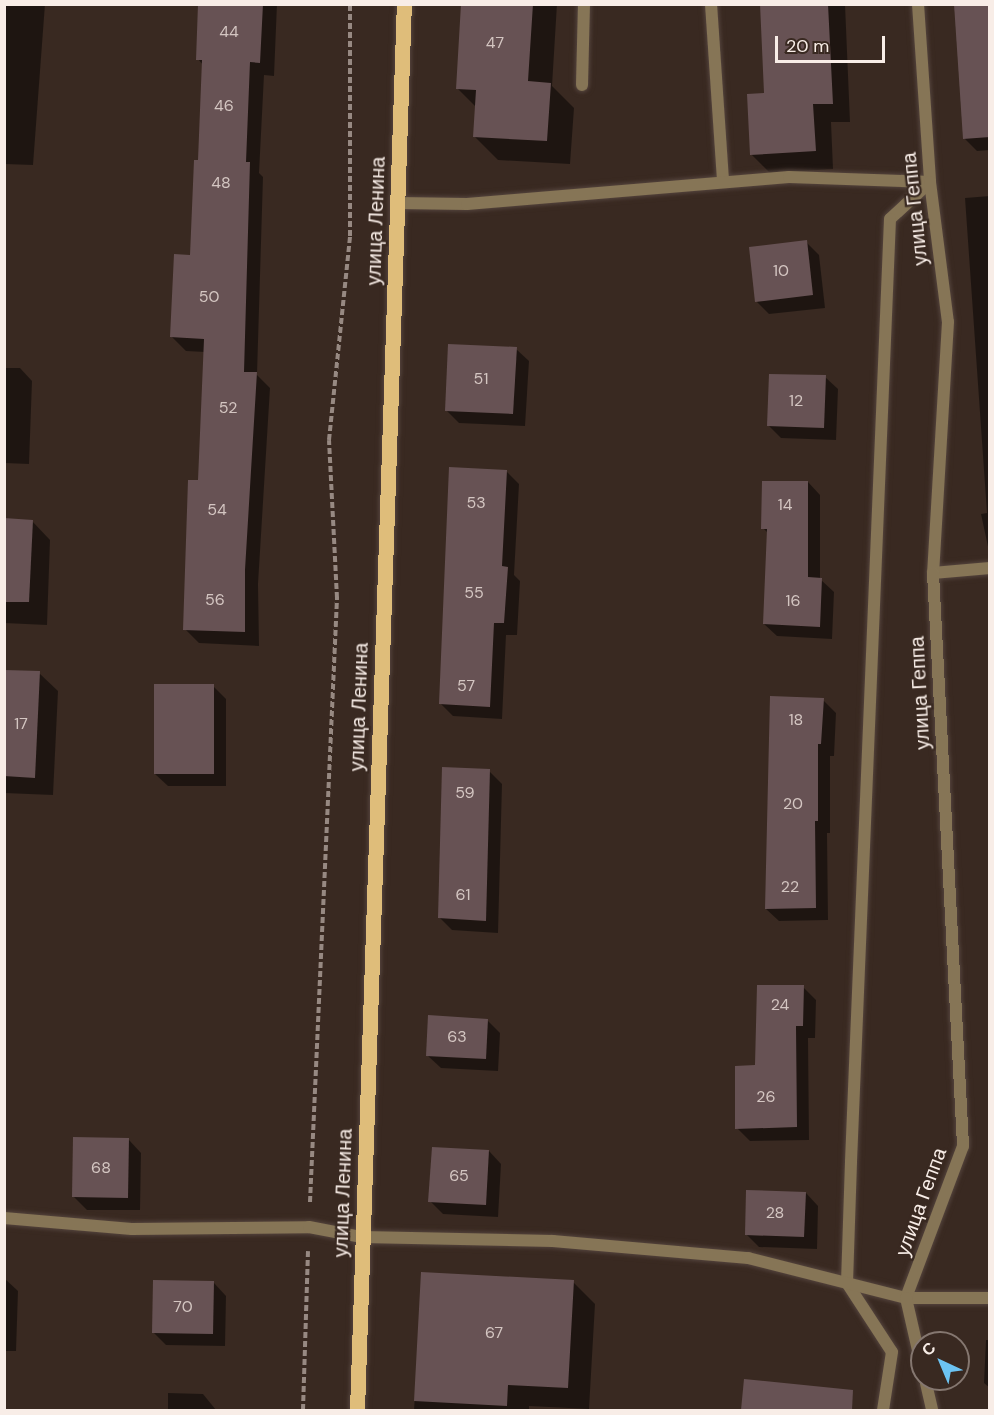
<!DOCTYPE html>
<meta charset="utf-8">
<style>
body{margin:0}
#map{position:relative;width:994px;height:1415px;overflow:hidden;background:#392921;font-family:"DM Sans",sans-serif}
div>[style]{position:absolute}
.shadow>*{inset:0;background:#0007}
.building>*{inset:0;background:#675254}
.path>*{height:4px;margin-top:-2px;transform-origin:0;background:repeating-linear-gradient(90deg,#978982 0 6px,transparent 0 9px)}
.roads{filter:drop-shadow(0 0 2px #54443d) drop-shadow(0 0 2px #54443d)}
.service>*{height:12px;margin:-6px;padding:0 6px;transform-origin:6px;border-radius:6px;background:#867556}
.minor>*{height:12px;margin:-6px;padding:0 6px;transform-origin:6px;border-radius:6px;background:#867556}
.primary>*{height:15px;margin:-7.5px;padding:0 7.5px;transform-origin:7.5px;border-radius:7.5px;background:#dfbd7a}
span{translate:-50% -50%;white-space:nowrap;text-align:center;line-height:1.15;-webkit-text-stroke:4.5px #392921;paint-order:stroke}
.number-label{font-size:16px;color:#d4c6c2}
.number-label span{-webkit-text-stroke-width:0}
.street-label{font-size:20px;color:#f8ede7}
.frame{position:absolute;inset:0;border:6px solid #f8ede7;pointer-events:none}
.north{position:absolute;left:910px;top:1331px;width:60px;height:60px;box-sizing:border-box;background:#392921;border:2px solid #857770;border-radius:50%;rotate:316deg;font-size:16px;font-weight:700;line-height:24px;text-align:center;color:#f8ede7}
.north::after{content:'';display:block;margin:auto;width:21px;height:27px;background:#6cc3f2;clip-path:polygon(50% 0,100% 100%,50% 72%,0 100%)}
.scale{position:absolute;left:775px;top:36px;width:110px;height:27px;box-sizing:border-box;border:3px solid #f8ede7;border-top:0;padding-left:8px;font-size:18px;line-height:21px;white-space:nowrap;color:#f8ede7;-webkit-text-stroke:4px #392921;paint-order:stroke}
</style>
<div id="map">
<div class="shadow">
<div style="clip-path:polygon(4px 4px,45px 4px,33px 165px,4px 164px)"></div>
<div style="clip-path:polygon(200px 4px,277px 4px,274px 76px,264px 75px,259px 173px,263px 177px,257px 375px,270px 388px,258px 584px,259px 646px,199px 643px,185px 629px,199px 482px,205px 352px,186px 351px,172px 337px,191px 257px,199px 161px,203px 65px,198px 59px)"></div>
<div style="clip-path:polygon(462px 4px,557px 4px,552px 86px,574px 108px,570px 164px,498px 160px,475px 137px,477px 108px,457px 88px)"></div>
<div style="clip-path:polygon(762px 4px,845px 4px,850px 122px,831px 122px,833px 169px,770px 173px,751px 154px,766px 94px)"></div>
<div style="clip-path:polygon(990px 4px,990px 150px,977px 151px,964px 138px)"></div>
<div style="clip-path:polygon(990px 196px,990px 556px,981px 514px,987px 513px,965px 198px)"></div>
<div style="clip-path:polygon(806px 242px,819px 255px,825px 308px,769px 314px,757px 302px)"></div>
<div style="clip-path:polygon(516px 349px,529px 361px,525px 426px,459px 423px,446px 410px)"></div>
<div style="clip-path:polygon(4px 368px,20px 368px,32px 381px,29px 464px,4px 463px)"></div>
<div style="clip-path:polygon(825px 377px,838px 389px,836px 440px,781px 438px,768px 425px)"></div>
<div style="clip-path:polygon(506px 471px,519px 484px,514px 575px,520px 581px,517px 635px,506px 635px,502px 719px,453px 716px,441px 704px)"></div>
<div style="clip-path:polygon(808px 482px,820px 495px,820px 579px,834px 592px,832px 639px,777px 636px,764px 624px,769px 534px,763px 528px)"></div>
<div style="clip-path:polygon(4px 520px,32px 521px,50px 540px,47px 625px,4px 623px)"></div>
<div style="clip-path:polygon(4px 671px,39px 673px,58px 691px,53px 795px,4px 793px)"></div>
<div style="clip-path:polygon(213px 686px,226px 699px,226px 786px,168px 786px,155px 774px)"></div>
<div style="clip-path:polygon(823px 700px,836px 713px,834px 756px,830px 756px,830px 833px,827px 833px,828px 920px,779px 921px,766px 909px)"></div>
<div style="clip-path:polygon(489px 771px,502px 784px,498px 933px,452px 930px,440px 918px)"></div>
<div style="clip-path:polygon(803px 987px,816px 1000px,815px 1038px,808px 1038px,809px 1140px,750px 1141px,737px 1128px)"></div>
<div style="clip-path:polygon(487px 1020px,500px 1033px,498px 1071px,441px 1068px,428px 1056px)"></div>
<div style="clip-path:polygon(129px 1140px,141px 1153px,140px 1210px,87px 1210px,74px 1197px)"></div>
<div style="clip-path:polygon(489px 1151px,501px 1164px,498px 1217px,443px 1214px,430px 1201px)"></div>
<div style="clip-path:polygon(806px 1193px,818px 1206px,817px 1249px,759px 1247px,746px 1234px)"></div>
<div style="clip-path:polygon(423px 1274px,573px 1282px,595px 1304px,589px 1409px,529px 1406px,529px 1410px,414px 1410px)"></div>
<div style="clip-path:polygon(4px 1278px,18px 1291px,16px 1351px,4px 1351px)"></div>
<div style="clip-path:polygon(214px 1283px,226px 1296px,225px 1346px,166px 1345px,153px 1332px)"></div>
<div style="clip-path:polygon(986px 1340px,990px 1340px,990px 1388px,984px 1383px)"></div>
<div style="clip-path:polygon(745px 1381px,815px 1399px,813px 1410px,743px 1410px)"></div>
<div style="clip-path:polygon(168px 1393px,203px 1394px,216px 1410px,168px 1410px)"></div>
</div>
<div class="building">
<div style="clip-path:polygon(198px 4px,263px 4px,260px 63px,250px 62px,246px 162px,250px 162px,244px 372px,257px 372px,245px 570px,245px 632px,183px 630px,188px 480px,198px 480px,204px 339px,170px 337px,174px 254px,190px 255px,194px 160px,198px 160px,202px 60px,196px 60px)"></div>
<div style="clip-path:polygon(461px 4px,533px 4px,528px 81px,551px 83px,547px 141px,473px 137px,476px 90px,456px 89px)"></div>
<div style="clip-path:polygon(760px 4px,828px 4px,833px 104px,813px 104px,816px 151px,750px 155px,747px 94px,764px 93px)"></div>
<div style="clip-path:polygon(954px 4px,990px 4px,990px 137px,963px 139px)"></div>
<div style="clip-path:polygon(807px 240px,813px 295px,755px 302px,749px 247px)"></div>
<div style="clip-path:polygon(448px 344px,517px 347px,513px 414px,445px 411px)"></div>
<div style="clip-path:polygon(769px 374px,826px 375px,824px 428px,767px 426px)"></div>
<div style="clip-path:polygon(449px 467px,507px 470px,502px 566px,508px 567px,504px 623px,494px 623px,490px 707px,439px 704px)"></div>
<div style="clip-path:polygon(762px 481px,808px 481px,808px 577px,822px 578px,820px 627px,763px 624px,767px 529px,761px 529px)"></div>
<div style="clip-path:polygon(4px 518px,33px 520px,29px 602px,4px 602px)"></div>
<div style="clip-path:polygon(4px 670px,40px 671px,35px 778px,4px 776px)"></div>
<div style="clip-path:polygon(154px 684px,214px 684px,214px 774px,154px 774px)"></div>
<div style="clip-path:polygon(770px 696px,824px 698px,821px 744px,818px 744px,818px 821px,815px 821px,816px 908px,765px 909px)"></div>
<div style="clip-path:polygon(442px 767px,490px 769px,486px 921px,438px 918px)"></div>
<div style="clip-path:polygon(757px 985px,804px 985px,803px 1026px,796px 1026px,797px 1127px,735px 1129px,735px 1066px,755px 1065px)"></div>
<div style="clip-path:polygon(428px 1015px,488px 1019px,486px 1059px,426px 1056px)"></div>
<div style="clip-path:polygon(73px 1137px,129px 1138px,128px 1198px,72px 1197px)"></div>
<div style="clip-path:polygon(432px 1147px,489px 1150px,486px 1205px,428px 1202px)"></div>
<div style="clip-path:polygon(746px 1190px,806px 1192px,804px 1237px,745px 1235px)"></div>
<div style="clip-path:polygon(421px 1272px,574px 1280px,568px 1388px,508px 1385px,507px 1406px,414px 1401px)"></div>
<div style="clip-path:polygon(153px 1280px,214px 1281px,213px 1334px,152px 1333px)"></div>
<div style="clip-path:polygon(744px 1379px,853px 1390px,852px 1410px,741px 1410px)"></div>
</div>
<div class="path">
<div style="left:310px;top:1202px;width:605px;rotate:-87.44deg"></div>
<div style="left:337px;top:598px;width:158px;rotate:-92.9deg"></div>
<div style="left:329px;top:440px;width:205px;rotate:-84.1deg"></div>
<div style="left:350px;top:236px;width:232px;rotate:-90deg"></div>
<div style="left:303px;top:1410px;width:159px;rotate:-88.2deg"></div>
</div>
<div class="roads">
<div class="service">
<div style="left:711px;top:4px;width:178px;rotate:86.1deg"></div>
<div style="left:582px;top:85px;width:81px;rotate:-88.6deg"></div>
<div style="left:397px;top:203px;width:70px;rotate:0.8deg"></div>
<div style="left:467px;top:204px;width:323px;rotate:-4.8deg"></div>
<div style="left:789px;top:177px;width:141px;rotate:2deg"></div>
<div style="left:930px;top:182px;width:54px;rotate:137.2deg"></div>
<div style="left:890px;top:219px;width:944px;rotate:92.37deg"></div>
<div style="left:851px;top:1162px;width:121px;rotate:91.9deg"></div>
<div style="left:847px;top:1283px;width:82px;rotate:56.9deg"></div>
<div style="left:892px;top:1352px;width:59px;rotate:98.8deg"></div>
<div style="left:933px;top:573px;width:57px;rotate:-5deg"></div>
<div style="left:4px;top:1218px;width:128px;rotate:4.9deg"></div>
<div style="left:132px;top:1229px;width:177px;rotate:-0.6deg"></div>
<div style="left:309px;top:1227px;width:54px;rotate:10.7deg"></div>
<div style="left:362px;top:1237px;width:191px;rotate:1.2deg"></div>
<div style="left:553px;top:1241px;width:196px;rotate:5deg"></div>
<div style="left:748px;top:1258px;width:163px;rotate:14.2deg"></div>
<div style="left:906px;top:1298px;width:84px"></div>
</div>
<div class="minor">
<div style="left:918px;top:4px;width:178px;rotate:86.1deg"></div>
<div style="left:930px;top:182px;width:141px;rotate:82.7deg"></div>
<div style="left:948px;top:322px;width:251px;rotate:93.4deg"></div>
<div style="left:933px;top:573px;width:574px;rotate:87deg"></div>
<div style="left:963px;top:1146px;width:162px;rotate:110.6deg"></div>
<div style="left:906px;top:1298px;width:72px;rotate:77.1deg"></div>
<div style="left:925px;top:1379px;width:32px;rotate:77deg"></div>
</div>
<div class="primary">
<div style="left:357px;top:1410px;width:1407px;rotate:-88.09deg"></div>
</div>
</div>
<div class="number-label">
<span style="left:229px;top:32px">44</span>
<span style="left:495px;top:43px">47</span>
<span style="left:224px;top:106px">46</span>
<span style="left:221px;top:183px">48</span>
<span style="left:781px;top:271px">10</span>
<span style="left:209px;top:297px">50</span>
<span style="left:481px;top:379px">51</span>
<span style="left:796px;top:401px">12</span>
<span style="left:228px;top:408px">52</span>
<span style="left:476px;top:503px">53</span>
<span style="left:785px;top:505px">14</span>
<span style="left:217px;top:510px">54</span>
<span style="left:474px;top:593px">55</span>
<span style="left:215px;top:600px">56</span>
<span style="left:793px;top:601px">16</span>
<span style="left:466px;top:686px">57</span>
<span style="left:796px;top:720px">18</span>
<span style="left:21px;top:724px">17</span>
<span style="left:465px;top:793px">59</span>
<span style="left:793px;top:804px">20</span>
<span style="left:790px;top:887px">22</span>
<span style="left:463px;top:895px">61</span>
<span style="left:780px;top:1005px">24</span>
<span style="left:457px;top:1037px">63</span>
<span style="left:766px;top:1097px">26</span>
<span style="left:101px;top:1168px">68</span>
<span style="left:459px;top:1176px">65</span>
<span style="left:775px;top:1213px">28</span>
<span style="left:183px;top:1307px">70</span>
<span style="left:494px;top:1333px">67</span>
</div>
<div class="street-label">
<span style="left:915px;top:209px;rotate:-96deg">улица Геппа</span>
<span style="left:376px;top:221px;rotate:-88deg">улица Ленина</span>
<span style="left:920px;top:693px;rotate:-93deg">улица Геппа</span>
<span style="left:359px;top:707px;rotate:-88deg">улица Ленина</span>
<span style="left:343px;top:1193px;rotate:-88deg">улица Ленина</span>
<span style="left:921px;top:1202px;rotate:-70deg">улица Геппа</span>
</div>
<div class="frame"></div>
<div class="north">С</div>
<div class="scale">20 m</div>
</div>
